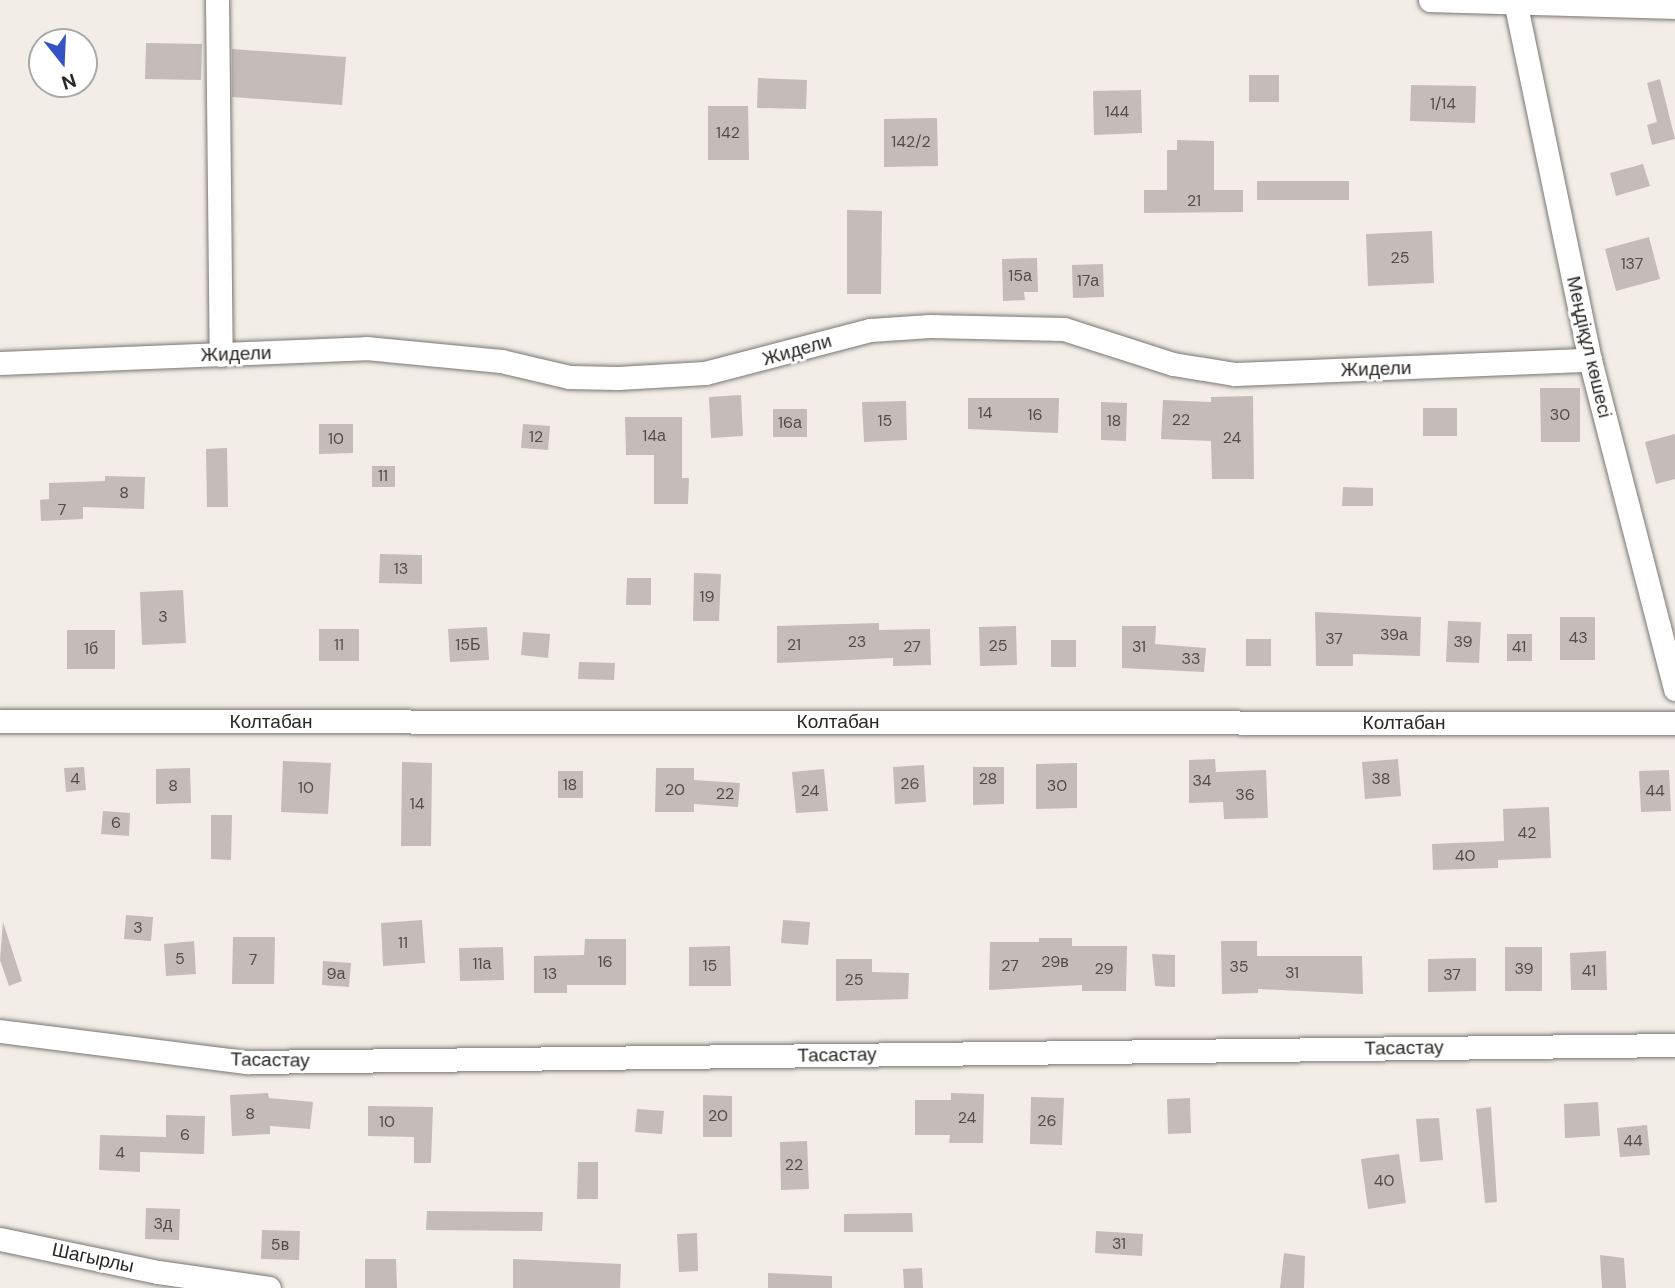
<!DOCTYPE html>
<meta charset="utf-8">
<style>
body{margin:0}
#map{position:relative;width:1675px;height:1288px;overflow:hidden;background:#f3ede8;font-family:"DM Sans",sans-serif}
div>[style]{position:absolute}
.building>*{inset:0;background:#c3bcb8}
.roads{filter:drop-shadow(0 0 2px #7c7672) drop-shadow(0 0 2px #7c7672)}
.minor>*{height:23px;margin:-11.5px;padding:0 11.5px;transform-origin:11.5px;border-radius:11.5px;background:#fff}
span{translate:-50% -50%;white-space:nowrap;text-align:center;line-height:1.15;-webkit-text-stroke:5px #fff;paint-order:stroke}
.number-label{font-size:16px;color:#504d4a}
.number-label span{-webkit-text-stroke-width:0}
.street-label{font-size:19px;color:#2a2826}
.north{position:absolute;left:28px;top:28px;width:70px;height:70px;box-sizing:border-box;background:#fff;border:2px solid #aaa9a8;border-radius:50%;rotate:162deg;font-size:19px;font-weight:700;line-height:28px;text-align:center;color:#2a2826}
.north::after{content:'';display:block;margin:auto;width:24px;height:32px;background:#3454c5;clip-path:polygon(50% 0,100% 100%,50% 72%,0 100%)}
</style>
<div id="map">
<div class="building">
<div style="clip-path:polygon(146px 43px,202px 44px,201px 80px,145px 79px)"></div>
<div style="clip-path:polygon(232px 49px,346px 57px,342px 105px,232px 97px)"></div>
<div style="clip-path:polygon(1249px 75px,1279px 75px,1279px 102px,1249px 102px)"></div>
<div style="clip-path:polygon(758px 78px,807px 80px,806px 109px,757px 108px)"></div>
<div style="clip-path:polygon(1660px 79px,1675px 139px,1652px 145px,1647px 125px,1657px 122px,1647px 83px)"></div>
<div style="clip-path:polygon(1411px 85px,1476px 86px,1475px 123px,1410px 121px)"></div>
<div style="clip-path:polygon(1141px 90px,1142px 133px,1094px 135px,1093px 91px)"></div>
<div style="clip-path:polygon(708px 106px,748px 106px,749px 160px,708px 160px)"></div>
<div style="clip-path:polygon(937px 118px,938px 166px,884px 167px,884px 119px)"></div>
<div style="clip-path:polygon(1177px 140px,1214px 141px,1214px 190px,1243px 190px,1243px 212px,1144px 213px,1144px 190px,1167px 190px,1167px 150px,1177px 150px)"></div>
<div style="clip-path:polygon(1643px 164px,1650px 186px,1616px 196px,1610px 173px)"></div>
<div style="clip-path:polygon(1257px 181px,1349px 181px,1349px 200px,1257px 200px)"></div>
<div style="clip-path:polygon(847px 210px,882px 211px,881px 294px,847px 294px)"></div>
<div style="clip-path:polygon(1432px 231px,1434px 283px,1368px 286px,1366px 234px)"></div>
<div style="clip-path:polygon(1649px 237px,1660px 279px,1616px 291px,1605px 249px)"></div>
<div style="clip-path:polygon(1037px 258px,1038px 292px,1024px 292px,1025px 300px,1003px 301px,1002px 259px)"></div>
<div style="clip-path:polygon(1103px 264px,1104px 297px,1073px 298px,1072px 265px)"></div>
<div style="clip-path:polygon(1540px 388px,1580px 388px,1580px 442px,1541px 442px)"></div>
<div style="clip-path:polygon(741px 395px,743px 436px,711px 438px,709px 397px)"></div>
<div style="clip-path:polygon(1253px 396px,1254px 479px,1212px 479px,1211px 441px,1161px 439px,1163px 400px,1211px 402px,1211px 397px)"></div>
<div style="clip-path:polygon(968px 398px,1059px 398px,1058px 433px,968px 429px)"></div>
<div style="clip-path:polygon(906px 401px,907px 440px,864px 442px,862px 402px)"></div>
<div style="clip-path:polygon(1101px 402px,1127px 403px,1126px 441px,1101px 440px)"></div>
<div style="clip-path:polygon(1423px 408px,1457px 408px,1457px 436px,1423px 436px)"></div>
<div style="clip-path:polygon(773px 409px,807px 409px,807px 437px,773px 437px)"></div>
<div style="clip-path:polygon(625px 417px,682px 417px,682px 478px,689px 478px,688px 504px,654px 504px,654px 455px,626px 455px)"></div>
<div style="clip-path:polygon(319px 424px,353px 424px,353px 453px,319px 454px)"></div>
<div style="clip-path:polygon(523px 424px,550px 426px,548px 450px,521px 448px)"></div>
<div style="clip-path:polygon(1675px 434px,1675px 479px,1656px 484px,1645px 442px)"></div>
<div style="clip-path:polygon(227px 448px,228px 507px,207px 507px,206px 449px)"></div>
<div style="clip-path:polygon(372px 466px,395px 466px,395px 487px,372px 487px)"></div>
<div style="clip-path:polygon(105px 476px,145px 477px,144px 509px,83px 507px,83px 519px,41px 521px,40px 500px,49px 499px,49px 483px,105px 481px)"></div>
<div style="clip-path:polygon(1343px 487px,1373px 488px,1373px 506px,1342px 506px)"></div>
<div style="clip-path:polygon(380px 554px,422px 555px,422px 584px,379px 583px)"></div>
<div style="clip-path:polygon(694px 573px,721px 574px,719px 621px,693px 621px)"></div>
<div style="clip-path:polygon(627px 578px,651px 578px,651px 605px,626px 605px)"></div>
<div style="clip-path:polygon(183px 590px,186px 643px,142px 645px,140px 592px)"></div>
<div style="clip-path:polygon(1315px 612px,1421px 617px,1420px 656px,1353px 654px,1353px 666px,1316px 666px)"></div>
<div style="clip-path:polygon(1560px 617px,1595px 617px,1595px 660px,1560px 660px)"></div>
<div style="clip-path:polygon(1448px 621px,1481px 622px,1479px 663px,1446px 662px)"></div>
<div style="clip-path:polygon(879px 623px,879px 630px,930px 629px,931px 665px,893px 666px,893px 658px,777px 663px,777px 626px)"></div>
<div style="clip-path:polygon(1016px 626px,1017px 665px,980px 666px,979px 627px)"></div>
<div style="clip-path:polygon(1122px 626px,1156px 626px,1155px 644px,1206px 648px,1204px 672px,1122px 668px)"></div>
<div style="clip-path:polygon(487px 627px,489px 660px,450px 662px,448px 629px)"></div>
<div style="clip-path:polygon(319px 629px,359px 629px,359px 661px,319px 661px)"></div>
<div style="clip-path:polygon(67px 630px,115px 630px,115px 669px,67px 669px)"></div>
<div style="clip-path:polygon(523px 632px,550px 634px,548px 658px,521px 655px)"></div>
<div style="clip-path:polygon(1507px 634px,1532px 634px,1532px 661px,1507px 661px)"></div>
<div style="clip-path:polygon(1246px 639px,1271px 639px,1271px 666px,1246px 666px)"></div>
<div style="clip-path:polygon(1051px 640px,1076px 640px,1076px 667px,1051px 667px)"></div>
<div style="clip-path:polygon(579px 662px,615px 663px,614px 680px,578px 679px)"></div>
<div style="clip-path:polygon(1215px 759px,1216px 772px,1266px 770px,1268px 818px,1224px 819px,1223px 802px,1189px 803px,1189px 760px)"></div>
<div style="clip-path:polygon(1398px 759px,1401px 796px,1365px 799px,1362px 762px)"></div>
<div style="clip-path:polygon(283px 761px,331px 763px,328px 814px,281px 812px)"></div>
<div style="clip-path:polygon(402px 762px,432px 763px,431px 846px,401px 846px)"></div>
<div style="clip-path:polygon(1077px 763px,1077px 808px,1036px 809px,1036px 764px)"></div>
<div style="clip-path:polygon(924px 765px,926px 802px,895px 804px,893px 767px)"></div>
<div style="clip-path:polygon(84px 767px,86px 790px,66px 792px,64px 768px)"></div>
<div style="clip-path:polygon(973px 767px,1004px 767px,1004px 804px,973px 805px)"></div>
<div style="clip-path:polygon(190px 768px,191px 803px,156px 804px,156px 769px)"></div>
<div style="clip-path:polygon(656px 768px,694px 768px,694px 780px,740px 783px,738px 807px,694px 804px,694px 812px,655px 812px)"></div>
<div style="clip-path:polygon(824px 769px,828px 811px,796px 813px,792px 772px)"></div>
<div style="clip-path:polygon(1669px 770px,1671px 811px,1641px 812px,1639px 771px)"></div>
<div style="clip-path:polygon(558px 771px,583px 771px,583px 798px,558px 798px)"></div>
<div style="clip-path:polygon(1549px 807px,1551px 858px,1498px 860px,1498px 868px,1433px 870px,1432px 844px,1504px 841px,1503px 809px)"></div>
<div style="clip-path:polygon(103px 811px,130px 813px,129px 836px,101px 834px)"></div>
<div style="clip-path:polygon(211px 815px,232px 815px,231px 860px,211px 859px)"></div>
<div style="clip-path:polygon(126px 915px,153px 917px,151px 941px,124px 939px)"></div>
<div style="clip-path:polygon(422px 920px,425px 963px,383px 966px,381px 923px)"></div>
<div style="clip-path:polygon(783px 920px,810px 922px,808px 945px,781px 943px)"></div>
<div style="clip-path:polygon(3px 922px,22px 981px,9px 986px,0 960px)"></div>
<div style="clip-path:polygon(233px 937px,275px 937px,274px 984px,232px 984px)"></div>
<div style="clip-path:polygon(1039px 938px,1072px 938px,1072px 946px,1127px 946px,1126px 991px,1082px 991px,1082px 985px,989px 990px,990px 942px,1039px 942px)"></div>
<div style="clip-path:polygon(585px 939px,626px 939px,626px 985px,567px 985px,567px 993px,534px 993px,534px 956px,584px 955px)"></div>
<div style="clip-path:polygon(194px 941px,196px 974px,166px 976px,164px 944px)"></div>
<div style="clip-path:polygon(1221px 941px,1257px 941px,1257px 956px,1362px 956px,1363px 994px,1258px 989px,1258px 993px,1222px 994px)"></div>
<div style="clip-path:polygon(730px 946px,731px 986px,689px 986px,689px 947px)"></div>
<div style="clip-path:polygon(503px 947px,504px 980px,460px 981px,459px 948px)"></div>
<div style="clip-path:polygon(1505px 947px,1542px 947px,1542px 991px,1505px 991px)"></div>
<div style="clip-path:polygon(1606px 951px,1607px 990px,1571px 990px,1570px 953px)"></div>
<div style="clip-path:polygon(1152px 954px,1175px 955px,1175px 987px,1155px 986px)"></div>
<div style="clip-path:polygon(1476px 958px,1476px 991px,1428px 992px,1428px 959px)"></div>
<div style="clip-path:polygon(836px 959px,872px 959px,872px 972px,909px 973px,908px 999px,836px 1001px)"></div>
<div style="clip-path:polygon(323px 961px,351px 963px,349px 987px,322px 985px)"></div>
<div style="clip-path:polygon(268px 1093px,269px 1098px,313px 1102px,310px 1129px,270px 1126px,270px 1134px,232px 1136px,230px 1095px)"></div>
<div style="clip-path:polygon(951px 1093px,984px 1094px,983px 1143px,949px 1143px,950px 1135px,915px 1135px,915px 1100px,951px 1100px)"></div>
<div style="clip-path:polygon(703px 1095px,732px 1096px,732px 1137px,703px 1137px)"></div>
<div style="clip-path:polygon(1031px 1097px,1064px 1098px,1062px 1145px,1030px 1144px)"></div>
<div style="clip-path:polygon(1190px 1098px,1191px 1133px,1168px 1134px,1167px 1099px)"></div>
<div style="clip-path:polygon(1598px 1102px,1600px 1136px,1565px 1138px,1564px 1104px)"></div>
<div style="clip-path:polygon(368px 1106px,433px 1107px,431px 1163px,414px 1163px,414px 1137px,368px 1136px)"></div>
<div style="clip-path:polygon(1491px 1107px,1497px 1202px,1485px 1203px,1476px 1109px)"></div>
<div style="clip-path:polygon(637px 1109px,664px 1111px,662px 1134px,635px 1132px)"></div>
<div style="clip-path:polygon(166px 1115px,205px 1116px,204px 1154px,140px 1152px,140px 1172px,99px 1170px,100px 1135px,166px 1137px)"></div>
<div style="clip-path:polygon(1439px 1118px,1443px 1160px,1420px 1162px,1416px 1119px)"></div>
<div style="clip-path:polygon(1647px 1125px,1650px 1155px,1620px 1157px,1617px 1128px)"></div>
<div style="clip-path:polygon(807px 1141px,809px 1189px,781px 1190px,780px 1142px)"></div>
<div style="clip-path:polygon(1399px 1154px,1406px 1203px,1368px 1209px,1361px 1159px)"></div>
<div style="clip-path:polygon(578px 1162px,598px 1162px,598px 1199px,577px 1199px)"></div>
<div style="clip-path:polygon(146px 1208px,180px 1209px,179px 1240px,145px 1239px)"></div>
<div style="clip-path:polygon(427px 1211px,543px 1212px,542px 1231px,426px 1230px)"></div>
<div style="clip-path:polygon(912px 1213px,913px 1232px,844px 1232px,844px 1214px)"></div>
<div style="clip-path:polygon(262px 1230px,300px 1231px,299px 1260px,261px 1259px)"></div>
<div style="clip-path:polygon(1096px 1231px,1143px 1234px,1142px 1256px,1095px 1253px)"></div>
<div style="clip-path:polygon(697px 1233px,698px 1271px,679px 1272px,677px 1234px)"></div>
<div style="clip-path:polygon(1284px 1253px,1305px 1256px,1304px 1288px,1280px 1288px)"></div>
<div style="clip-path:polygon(1600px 1255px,1624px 1258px,1626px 1288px,1602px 1288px)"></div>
<div style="clip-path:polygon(365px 1259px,396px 1259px,397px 1288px,365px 1288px)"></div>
<div style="clip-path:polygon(513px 1259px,621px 1264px,620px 1288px,513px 1288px)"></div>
<div style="clip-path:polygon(922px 1268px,923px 1288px,904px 1288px,903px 1269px)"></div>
<div style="clip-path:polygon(768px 1273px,832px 1276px,832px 1288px,768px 1288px)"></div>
</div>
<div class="roads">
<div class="minor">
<div style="left:217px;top:0;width:355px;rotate:89.4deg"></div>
<div style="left:1430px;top:0;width:245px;rotate:1.6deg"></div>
<div style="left:1515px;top:1px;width:367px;rotate:78.2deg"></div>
<div style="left:1590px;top:360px;width:340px;rotate:75.5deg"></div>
<div style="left:0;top:363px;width:366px;rotate:-2.3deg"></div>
<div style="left:366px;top:348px;width:136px;rotate:5.5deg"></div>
<div style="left:501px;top:361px;width:70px;rotate:13.2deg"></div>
<div style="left:569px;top:377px;width:49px;rotate:1.2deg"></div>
<div style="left:618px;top:378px;width:87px;rotate:-3.3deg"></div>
<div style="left:705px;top:373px;width:171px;rotate:-14.6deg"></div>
<div style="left:870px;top:330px;width:60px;rotate:-3.8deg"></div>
<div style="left:930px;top:326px;width:134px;rotate:1.3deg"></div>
<div style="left:1064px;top:329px;width:114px;rotate:17.8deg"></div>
<div style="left:1173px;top:364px;width:63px;rotate:9.2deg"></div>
<div style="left:1235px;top:374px;width:355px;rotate:-2.3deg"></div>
<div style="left:0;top:721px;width:1675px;rotate:0.07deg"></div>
<div style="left:0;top:1031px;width:249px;rotate:7.2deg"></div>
<div style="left:247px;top:1062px;width:1428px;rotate:-0.68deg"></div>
<div style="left:0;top:1239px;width:161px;rotate:11.8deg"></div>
<div style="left:158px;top:1272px;width:112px;rotate:8.2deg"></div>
</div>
</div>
<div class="number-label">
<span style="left:1443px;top:104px">1/14</span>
<span style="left:1117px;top:112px">144</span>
<span style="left:728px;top:133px">142</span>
<span style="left:911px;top:142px">142/2</span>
<span style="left:1194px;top:201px">21</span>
<span style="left:1400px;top:258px">25</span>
<span style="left:1632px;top:264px">137</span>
<span style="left:1020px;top:276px">15а</span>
<span style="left:1088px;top:281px">17а</span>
<span style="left:985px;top:413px">14</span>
<span style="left:1035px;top:415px">16</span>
<span style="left:1560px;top:415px">30</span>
<span style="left:1181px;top:420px">22</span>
<span style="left:885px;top:421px">15</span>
<span style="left:1114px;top:421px">18</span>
<span style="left:790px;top:423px">16а</span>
<span style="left:654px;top:436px">14а</span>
<span style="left:536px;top:437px">12</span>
<span style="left:1232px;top:438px">24</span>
<span style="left:336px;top:439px">10</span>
<span style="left:383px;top:476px">11</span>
<span style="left:124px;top:493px">8</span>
<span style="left:62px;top:510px">7</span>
<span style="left:401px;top:569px">13</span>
<span style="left:707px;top:597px">19</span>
<span style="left:163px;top:617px">3</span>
<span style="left:1394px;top:635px">39а</span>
<span style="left:1578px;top:638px">43</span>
<span style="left:1334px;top:639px">37</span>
<span style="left:857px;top:642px">23</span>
<span style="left:1463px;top:642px">39</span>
<span style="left:339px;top:645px">11</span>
<span style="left:468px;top:645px">15Б</span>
<span style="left:794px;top:645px">21</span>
<span style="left:998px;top:646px">25</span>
<span style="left:912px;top:647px">27</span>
<span style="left:1139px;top:647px">31</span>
<span style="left:1519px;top:647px">41</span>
<span style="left:91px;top:649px">1б</span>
<span style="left:1191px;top:659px">33</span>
<span style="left:75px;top:779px">4</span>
<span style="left:988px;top:779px">28</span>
<span style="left:1381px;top:779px">38</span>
<span style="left:1202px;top:781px">34</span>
<span style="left:910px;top:784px">26</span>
<span style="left:570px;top:785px">18</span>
<span style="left:173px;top:786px">8</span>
<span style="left:1057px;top:786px">30</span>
<span style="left:306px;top:788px">10</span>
<span style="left:675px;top:790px">20</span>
<span style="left:810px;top:791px">24</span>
<span style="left:1655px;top:791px">44</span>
<span style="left:725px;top:794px">22</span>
<span style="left:1245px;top:795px">36</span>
<span style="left:417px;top:804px">14</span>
<span style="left:116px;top:823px">6</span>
<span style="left:1527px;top:833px">42</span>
<span style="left:1465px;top:856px">40</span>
<span style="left:138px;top:928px">3</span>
<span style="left:403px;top:943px">11</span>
<span style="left:180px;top:959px">5</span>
<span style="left:253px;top:960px">7</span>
<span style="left:605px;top:962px">16</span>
<span style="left:1055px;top:962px">29в</span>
<span style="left:482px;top:964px">11а</span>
<span style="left:710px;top:966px">15</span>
<span style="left:1010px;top:966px">27</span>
<span style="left:1239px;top:967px">35</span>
<span style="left:1104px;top:969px">29</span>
<span style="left:1524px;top:969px">39</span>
<span style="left:1589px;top:971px">41</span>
<span style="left:1292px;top:973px">31</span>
<span style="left:336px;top:974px">9а</span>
<span style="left:550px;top:974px">13</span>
<span style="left:1452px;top:975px">37</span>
<span style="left:854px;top:980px">25</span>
<span style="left:250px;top:1114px">8</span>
<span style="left:718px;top:1116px">20</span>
<span style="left:967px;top:1118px">24</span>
<span style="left:1047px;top:1121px">26</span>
<span style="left:387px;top:1122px">10</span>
<span style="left:185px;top:1135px">6</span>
<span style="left:1633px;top:1141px">44</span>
<span style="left:120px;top:1153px">4</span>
<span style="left:794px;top:1165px">22</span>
<span style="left:1384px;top:1181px">40</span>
<span style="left:163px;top:1224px">3д</span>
<span style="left:1119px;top:1244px">31</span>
<span style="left:280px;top:1245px">5в</span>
</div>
<div class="street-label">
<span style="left:1589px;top:347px;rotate:77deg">Меңдіқұл көшесі</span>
<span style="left:797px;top:350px;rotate:-16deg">Жидели</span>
<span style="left:236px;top:354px;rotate:-2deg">Жидели</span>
<span style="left:1376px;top:369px;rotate:-2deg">Жидели</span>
<span style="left:271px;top:722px">Колтабан</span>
<span style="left:838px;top:722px">Колтабан</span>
<span style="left:1404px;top:723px">Колтабан</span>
<span style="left:1404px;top:1048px;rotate:-1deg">Тасастау</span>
<span style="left:837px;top:1055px;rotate:-1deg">Тасастау</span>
<span style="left:270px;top:1060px;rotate:1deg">Тасастау</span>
<span style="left:93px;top:1258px;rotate:12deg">Шагырлы</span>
</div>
<div class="north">N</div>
</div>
